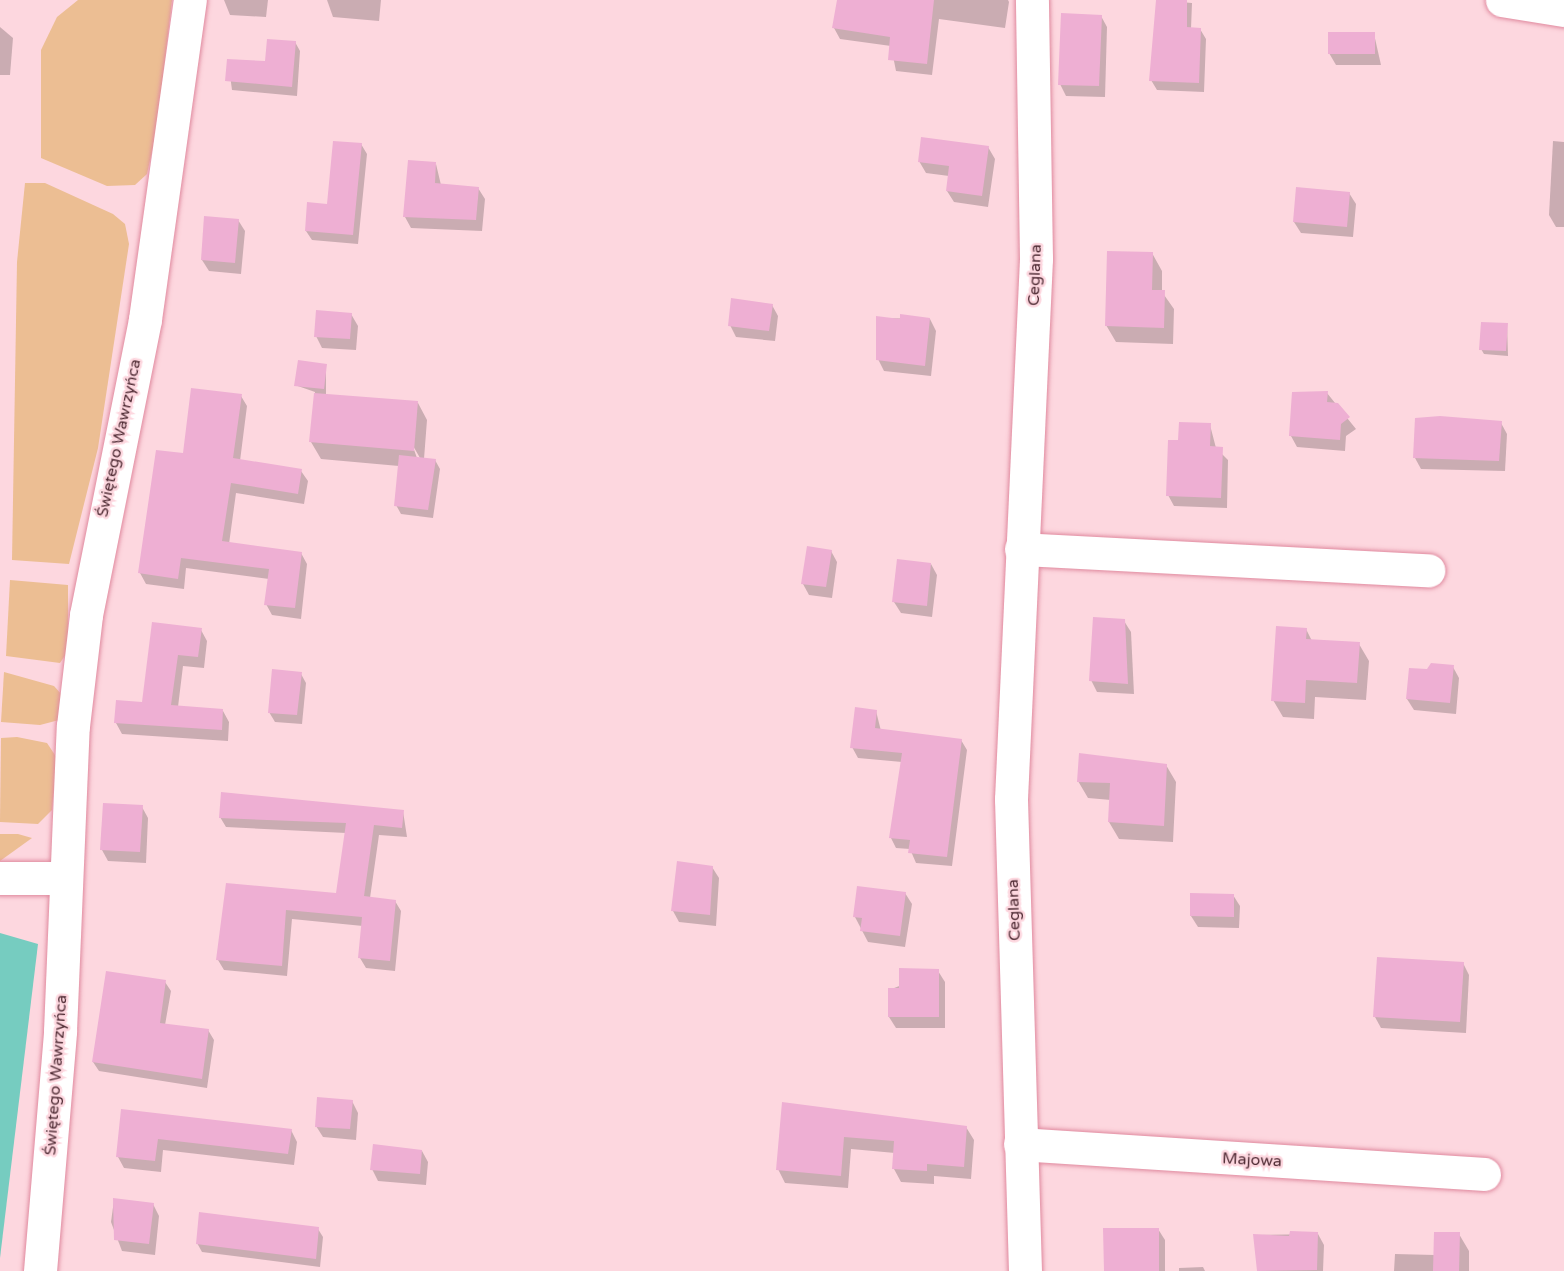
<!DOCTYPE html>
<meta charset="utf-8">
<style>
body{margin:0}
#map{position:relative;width:1564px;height:1271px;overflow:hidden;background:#fdd7df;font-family:"Varela Round",sans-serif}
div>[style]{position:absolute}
.green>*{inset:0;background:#ecbe93}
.water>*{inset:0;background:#76ccc0}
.shadow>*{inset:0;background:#0003}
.building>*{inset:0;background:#eeafd3}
.roads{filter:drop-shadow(0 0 2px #e08a9f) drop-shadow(0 0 2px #e08a9f)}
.minor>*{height:33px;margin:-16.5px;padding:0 16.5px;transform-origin:16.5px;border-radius:16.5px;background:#fff}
span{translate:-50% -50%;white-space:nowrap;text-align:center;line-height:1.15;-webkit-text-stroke:5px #fdd7df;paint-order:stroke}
.street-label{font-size:16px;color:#502c35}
</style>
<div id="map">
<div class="green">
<div style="clip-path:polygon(78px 0,172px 0,157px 129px,147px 174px,135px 185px,107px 186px,41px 158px,41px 50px,57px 17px)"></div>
<div style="clip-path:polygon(25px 183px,45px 183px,113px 214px,125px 224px,129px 244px,98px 448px,69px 564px,12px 560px,17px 262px)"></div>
<div style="clip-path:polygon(10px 580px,68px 585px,68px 651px,60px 663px,6px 656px)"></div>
<div style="clip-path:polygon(4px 672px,54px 686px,62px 695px,59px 720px,40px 725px,1px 722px)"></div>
<div style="clip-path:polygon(17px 737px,47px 743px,57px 758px,52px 810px,38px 824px,0 822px,1px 738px)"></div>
<div style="clip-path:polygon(0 834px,18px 834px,32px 838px,0 861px)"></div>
</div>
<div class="water">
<div style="clip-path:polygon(0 933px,38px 944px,0 1258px)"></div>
</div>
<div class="shadow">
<div style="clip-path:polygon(224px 0,268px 0,266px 17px,230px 15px)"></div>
<div style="clip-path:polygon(327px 0,381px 0,379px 21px,333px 17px)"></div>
<div style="clip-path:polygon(839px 0,1008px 0,1009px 2px,1005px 28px,939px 19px,932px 75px,896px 71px,891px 46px,840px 39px,834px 28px)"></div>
<div style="clip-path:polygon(1158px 0,1192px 3px,1191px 29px,1200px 29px,1206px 39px,1204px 92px,1157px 90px,1151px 80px)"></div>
<div style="clip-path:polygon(1101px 16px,1107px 27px,1105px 97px,1066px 96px,1060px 84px)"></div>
<div style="clip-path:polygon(0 27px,13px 38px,10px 75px,0 75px)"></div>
<div style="clip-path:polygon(1374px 34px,1381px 65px,1336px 65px,1329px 53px)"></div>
<div style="clip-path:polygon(295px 42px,300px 51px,297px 96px,232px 90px,228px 60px,267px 63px)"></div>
<div style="clip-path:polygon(1553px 141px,1564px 142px,1564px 227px,1556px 227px,1549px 215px)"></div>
<div style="clip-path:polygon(361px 144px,367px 154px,358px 244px,312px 240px,306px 231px,329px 205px)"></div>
<div style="clip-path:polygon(988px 147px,995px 159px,988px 207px,954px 202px,947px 191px,949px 176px,926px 173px,919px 161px)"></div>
<div style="clip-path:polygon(436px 164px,441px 185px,478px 188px,485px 199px,482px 231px,411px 228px,405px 217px)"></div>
<div style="clip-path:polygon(1349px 193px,1356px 204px,1353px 237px,1301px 233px,1294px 222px)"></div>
<div style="clip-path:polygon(238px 220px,245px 231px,241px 274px,209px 271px,202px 260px)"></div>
<div style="clip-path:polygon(1152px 253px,1162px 271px,1162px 292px,1174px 309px,1173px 344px,1116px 342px,1106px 325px)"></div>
<div style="clip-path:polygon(772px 305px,778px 316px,775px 341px,736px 337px,730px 325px)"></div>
<div style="clip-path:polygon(351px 314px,358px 326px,356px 350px,322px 348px,316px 336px)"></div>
<div style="clip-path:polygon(877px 318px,930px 319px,936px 331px,931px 376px,884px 371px,878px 359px)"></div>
<div style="clip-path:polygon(1507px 324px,1508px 356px,1484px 354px,1481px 349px)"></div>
<div style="clip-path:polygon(evenodd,326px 365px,326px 395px,418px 403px,427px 420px,424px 459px,435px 460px,440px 469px,433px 518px,401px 514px,396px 505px,399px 466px,321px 459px,311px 442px,315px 392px,295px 385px,326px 365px,412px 444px,420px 458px,417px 458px,412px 444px)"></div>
<div style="clip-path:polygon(1327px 393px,1356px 429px,1346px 436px,1345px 451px,1297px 447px,1291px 436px)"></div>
<div style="clip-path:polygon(241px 396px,247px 406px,240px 461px,301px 471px,308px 481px,304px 504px,236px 493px,229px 544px,301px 553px,307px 564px,301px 619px,272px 615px,266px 604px,269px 579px,186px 568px,184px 589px,146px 584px,140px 573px,184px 455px)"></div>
<div style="clip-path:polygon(1501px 423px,1507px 434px,1505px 471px,1421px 469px,1415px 458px)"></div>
<div style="clip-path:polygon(1210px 425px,1216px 448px,1228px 460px,1227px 508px,1174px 506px,1168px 495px,1179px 442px)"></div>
<div style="clip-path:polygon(831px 551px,837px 562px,832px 598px,809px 595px,803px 584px)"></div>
<div style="clip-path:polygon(931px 564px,937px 575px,932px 617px,901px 613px,894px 602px)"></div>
<div style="clip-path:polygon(1124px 621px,1131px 632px,1134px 694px,1097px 692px,1091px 680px)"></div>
<div style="clip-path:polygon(153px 624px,201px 630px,207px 641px,204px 668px,183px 666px,178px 707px,223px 711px,229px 722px,228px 741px,122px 734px,116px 723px,118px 702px,143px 704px)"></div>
<div style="clip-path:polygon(1306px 629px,1312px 641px,1359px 644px,1369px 661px,1366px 700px,1315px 697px,1314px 719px,1283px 717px,1273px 700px)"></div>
<div style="clip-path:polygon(1453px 667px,1459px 678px,1456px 714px,1414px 710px,1407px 699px)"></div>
<div style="clip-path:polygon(301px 674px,306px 683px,302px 724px,275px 722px,269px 712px)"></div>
<div style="clip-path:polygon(876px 711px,881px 731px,961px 740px,967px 750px,952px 866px,916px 863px,910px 849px,896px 848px,891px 838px,902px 762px,858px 758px,852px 747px)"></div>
<div style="clip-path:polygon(1166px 765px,1176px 782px,1173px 842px,1119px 839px,1109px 822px,1111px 800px,1088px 798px,1078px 781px)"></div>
<div style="clip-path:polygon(142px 807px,148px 818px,146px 863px,108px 861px,102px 850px)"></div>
<div style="clip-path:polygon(403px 811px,407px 837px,379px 835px,370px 898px,395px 901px,401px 911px,395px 971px,366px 968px,360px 958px,363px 926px,292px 919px,287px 976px,224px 970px,218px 960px,227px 884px,338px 894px,346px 833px,226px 827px,220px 817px)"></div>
<div style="clip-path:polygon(712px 867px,719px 878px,716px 926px,679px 922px,673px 911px)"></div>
<div style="clip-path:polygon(905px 893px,912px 904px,905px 947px,868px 942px,855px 917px)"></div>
<div style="clip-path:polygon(1233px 895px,1240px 906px,1239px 928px,1198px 927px,1191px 916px)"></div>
<div style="clip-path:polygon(1463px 963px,1469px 975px,1466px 1033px,1381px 1028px,1375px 1017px)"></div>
<div style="clip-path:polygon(938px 971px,945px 982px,945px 1028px,896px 1028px,889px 1017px,889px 990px)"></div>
<div style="clip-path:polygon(165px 982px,171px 991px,165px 1025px,208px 1030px,214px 1040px,207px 1088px,99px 1071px,93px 1062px)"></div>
<div style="clip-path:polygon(352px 1101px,358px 1113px,356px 1140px,323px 1137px,316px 1126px)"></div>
<div style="clip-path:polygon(784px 1104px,966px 1127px,974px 1140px,971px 1179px,934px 1176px,934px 1184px,901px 1182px,894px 1169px,895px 1153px,851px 1149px,848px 1188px,785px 1183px,778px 1169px)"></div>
<div style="clip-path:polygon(122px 1111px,291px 1130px,297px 1142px,294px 1165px,163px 1150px,161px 1172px,124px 1168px,118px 1157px)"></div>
<div style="clip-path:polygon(422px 1151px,428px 1162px,426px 1185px,378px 1181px,372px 1169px)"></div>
<div style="clip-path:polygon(114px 1200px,153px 1204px,159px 1216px,155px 1255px,122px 1251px,111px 1222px)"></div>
<div style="clip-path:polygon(318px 1229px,323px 1237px,320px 1267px,202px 1252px,197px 1243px)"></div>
<div style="clip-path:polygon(1158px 1229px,1165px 1240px,1165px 1271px,1105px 1271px)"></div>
<div style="clip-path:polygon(1318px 1234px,1324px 1245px,1323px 1271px,1258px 1271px,1255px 1235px)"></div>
<div style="clip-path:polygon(1459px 1234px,1469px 1251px,1469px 1271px,1394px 1271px,1395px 1254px,1435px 1255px)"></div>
<div style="clip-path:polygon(1203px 1267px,1205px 1271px,1179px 1271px,1179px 1268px)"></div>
</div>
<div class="building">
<div style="clip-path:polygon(837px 0,934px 0,927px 64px,888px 60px,890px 37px,832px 28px)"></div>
<div style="clip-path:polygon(1156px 0,1187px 0,1187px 27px,1201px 28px,1199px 83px,1149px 81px)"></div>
<div style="clip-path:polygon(1061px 13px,1102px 15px,1099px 86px,1058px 85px)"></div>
<div style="clip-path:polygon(1328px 32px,1375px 32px,1375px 54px,1328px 54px)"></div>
<div style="clip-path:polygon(267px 39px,296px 41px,292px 87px,225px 81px,227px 59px,265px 61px)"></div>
<div style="clip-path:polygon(921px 137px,989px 146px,982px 196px,946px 191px,949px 166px,918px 162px)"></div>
<div style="clip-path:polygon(333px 141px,362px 143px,353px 235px,305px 231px,307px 202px,327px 204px)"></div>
<div style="clip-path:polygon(408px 160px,436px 162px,435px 183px,479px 187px,476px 220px,403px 217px)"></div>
<div style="clip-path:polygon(1296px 187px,1350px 192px,1347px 227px,1293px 222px)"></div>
<div style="clip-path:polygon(204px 216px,239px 219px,235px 263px,201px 260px)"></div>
<div style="clip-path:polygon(1107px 251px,1153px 252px,1152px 290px,1165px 290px,1164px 328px,1105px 326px)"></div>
<div style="clip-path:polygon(731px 298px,773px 304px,769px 331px,728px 326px)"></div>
<div style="clip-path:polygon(316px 310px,352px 313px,350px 339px,314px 337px)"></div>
<div style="clip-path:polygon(900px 314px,930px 318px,925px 366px,876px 360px,876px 316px,900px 319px)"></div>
<div style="clip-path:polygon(1481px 322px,1508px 323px,1506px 351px,1479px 350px)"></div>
<div style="clip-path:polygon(298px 360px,327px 364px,324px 389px,294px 386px)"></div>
<div style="clip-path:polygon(191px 388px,242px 394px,233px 458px,302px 469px,298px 494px,231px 483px,222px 541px,302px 552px,295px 608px,264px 605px,269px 569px,181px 558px,178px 579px,138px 573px,156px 450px,183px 453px)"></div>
<div style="clip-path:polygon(1328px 391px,1327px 402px,1338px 403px,1350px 417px,1341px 424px,1340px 440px,1289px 436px,1292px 392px)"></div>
<div style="clip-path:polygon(314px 393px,418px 401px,414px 451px,309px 442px)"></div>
<div style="clip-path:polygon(1440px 416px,1502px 421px,1499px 461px,1413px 458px,1415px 418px)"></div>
<div style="clip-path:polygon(1179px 422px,1211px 423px,1210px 446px,1223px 447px,1221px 498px,1166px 496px,1168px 440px,1178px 440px)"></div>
<div style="clip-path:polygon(399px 455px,436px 459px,428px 510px,394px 506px)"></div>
<div style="clip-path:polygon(807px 546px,832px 550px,826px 587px,801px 584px)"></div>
<div style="clip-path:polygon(897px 559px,931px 563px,927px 606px,892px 602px)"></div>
<div style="clip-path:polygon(1093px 617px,1125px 619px,1128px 684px,1089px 681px)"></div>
<div style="clip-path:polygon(152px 622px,202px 628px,198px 657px,178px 655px,171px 705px,223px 709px,222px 730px,114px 723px,116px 700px,142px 702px)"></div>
<div style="clip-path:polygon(1276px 626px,1307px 628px,1306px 639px,1360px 642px,1357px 683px,1306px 680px,1305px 703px,1271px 701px)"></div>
<div style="clip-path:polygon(1431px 663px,1454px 665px,1450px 703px,1406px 699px,1409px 668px,1427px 669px)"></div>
<div style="clip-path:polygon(272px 669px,302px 672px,297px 715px,268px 713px)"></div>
<div style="clip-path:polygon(855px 707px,877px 710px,875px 728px,962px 739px,947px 857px,908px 853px,910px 840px,889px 838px,902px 753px,850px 748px)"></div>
<div style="clip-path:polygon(1079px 753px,1167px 764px,1164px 826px,1108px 822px,1110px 783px,1077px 782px)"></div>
<div style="clip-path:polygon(221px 792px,404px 810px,402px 828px,374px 825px,364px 896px,396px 900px,390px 961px,358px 958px,362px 917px,286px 910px,282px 966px,216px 960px,226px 883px,336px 893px,346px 823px,219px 818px)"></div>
<div style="clip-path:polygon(103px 803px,143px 805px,140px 852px,100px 850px)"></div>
<div style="clip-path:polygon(677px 861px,713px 866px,710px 915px,671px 911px)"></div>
<div style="clip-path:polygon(857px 886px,906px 892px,900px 936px,860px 931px,862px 918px,853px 917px)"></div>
<div style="clip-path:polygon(1190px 893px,1234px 894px,1234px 917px,1190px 916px)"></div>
<div style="clip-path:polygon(1377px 957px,1464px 962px,1460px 1022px,1373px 1017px)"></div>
<div style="clip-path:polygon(899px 968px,939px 969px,939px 1017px,888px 1017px,888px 988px,899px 988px)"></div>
<div style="clip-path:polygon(106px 971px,166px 980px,160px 1023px,209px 1029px,202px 1079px,92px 1062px)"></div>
<div style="clip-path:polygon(317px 1097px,353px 1100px,350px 1129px,315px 1127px)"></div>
<div style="clip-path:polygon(782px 1102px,967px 1126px,964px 1167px,927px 1164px,927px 1171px,892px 1169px,894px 1141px,844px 1137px,841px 1176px,776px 1170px)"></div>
<div style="clip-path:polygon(121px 1109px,292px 1129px,288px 1154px,158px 1139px,155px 1161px,116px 1157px)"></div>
<div style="clip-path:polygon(373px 1144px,422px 1150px,420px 1174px,370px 1170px)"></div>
<div style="clip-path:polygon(113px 1198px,154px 1203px,149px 1244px,114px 1240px)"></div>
<div style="clip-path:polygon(199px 1212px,319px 1227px,316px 1259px,196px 1244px)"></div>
<div style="clip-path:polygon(1103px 1228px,1159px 1228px,1159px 1271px,1104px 1271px)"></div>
<div style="clip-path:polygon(1290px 1231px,1318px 1232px,1317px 1270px,1257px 1271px,1253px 1234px,1289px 1236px)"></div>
<div style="clip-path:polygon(1434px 1232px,1460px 1232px,1459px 1271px,1433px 1271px)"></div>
</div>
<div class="roads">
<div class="minor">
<div style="left:1502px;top:0;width:63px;rotate:9.2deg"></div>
<div style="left:1021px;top:549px;width:408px;rotate:3deg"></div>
<div style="left:0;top:878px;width:66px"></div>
<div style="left:1020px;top:1144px;width:465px;rotate:3.7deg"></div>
<div style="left:40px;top:1271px;width:241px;rotate:-85.2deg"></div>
<div style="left:60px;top:1031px;width:305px;rotate:-87.6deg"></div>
<div style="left:73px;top:726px;width:112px;rotate:-83.3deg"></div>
<div style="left:86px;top:615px;width:302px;rotate:-78.7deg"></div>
<div style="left:145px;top:319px;width:322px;rotate:-82deg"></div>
<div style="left:1025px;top:1271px;width:472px;rotate:-91.7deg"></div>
<div style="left:1011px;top:799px;width:541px;rotate:-87.35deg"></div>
<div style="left:1036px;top:259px;width:259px;rotate:-90.9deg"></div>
</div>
</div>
<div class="street-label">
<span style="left:1035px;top:275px;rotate:-88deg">Ceglana</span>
<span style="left:119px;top:438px;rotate:-78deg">Świętego Wawrzyńca</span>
<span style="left:1014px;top:910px;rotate:-92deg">Ceglana</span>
<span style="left:56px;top:1075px;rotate:-86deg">Świętego Wawrzyńca</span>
<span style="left:1252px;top:1160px;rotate:3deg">Majowa</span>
</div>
</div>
